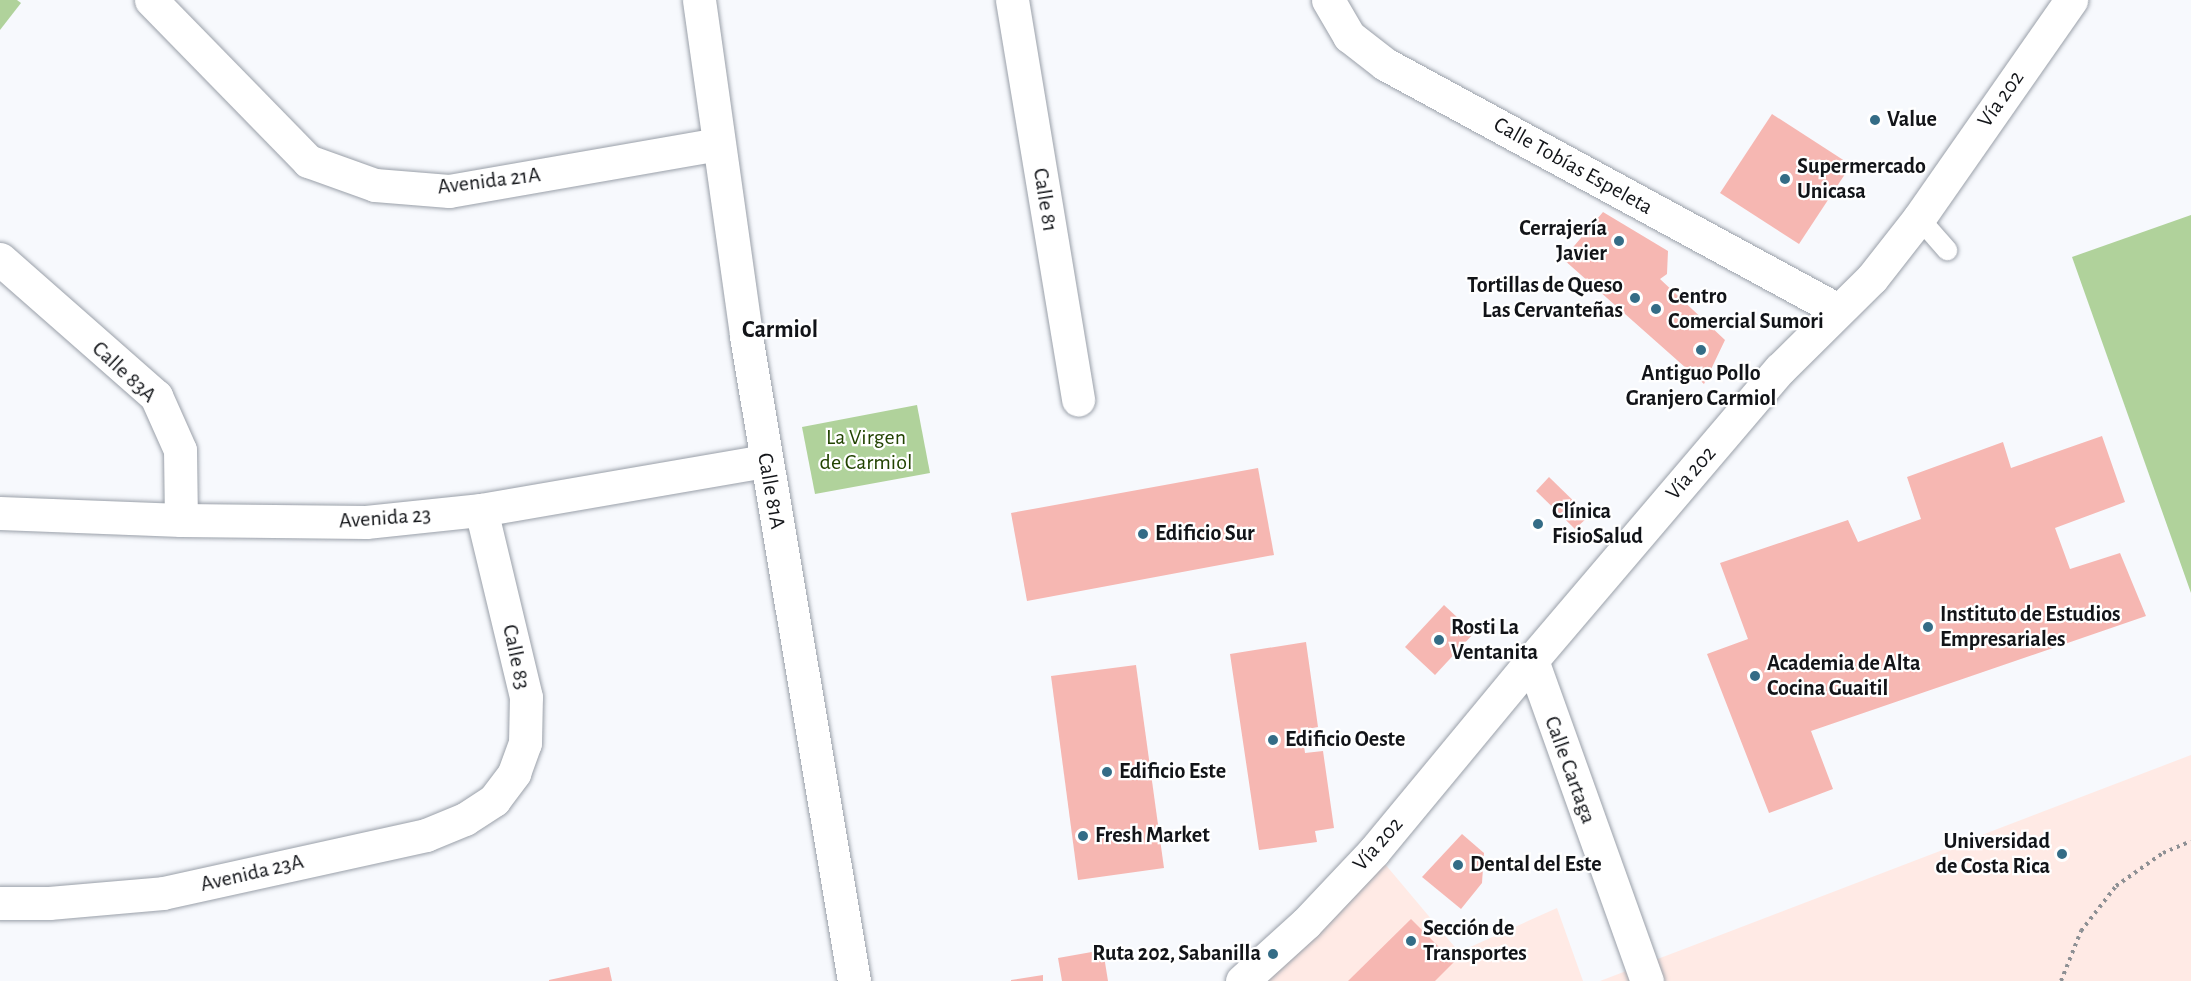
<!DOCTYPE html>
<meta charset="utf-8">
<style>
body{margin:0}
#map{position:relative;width:2191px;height:981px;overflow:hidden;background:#f7f9fd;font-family:"Alegreya Sans",sans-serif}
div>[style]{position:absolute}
.education>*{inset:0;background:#ffeae5}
.green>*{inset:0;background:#b0d29b}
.building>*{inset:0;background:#f6b7b2}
.path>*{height:4px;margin-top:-2px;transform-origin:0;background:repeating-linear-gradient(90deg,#8e9094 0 3px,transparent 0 7.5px)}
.roads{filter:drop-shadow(0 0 2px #9aa0a9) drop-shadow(0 0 2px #9aa0a9)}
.lane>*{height:20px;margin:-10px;padding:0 10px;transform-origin:10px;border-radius:10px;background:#fff}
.street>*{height:33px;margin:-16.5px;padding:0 16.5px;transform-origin:16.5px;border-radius:16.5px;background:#fff}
.secondary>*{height:33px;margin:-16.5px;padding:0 16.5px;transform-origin:16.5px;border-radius:16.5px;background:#fff}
.dots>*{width:16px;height:16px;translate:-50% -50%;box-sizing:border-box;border:3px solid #fff;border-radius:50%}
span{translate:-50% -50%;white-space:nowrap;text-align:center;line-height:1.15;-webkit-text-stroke:4.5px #fff;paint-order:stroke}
.street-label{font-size:22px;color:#121418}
.poi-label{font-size:22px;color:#121418;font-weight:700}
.left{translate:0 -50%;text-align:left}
.right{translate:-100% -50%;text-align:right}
.park-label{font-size:22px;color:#214200}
.neighbourhood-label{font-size:24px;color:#121418;font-weight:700}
</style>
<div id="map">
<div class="education">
<div style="clip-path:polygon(2191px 755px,2191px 981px,1600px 981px,1676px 952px)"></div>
<div style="clip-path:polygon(1374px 851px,1459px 952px,1557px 908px,1583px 981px,1253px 981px)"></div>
</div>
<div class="green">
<div style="clip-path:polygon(0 0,17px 0,21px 3px,0 30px)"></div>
<div style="clip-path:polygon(2191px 215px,2191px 593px,2072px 257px)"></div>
<div style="clip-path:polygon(917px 405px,930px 473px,815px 494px,802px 427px)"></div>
</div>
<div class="building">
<div style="clip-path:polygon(1772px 114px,1851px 165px,1799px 244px,1720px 193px)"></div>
<div style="clip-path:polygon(1603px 212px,1668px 251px,1667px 274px,1660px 279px,1725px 340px,1704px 384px,1563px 259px)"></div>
<div style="clip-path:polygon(2102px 436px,2125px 502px,2055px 528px,2070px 569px,2120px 553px,2146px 616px,1811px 731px,1833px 789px,1769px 813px,1707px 654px,1748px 639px,1720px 563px,1848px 520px,1858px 542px,1921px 519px,1907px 477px,2003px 442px,2011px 468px)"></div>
<div style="clip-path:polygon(1258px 468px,1274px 555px,1027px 601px,1011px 513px)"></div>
<div style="clip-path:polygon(1549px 477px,1589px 516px,1575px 529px,1536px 491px)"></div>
<div style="clip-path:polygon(1444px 605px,1474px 633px,1435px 675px,1405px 647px)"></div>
<div style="clip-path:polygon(1306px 642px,1318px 727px,1302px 730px,1305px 753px,1323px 751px,1334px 828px,1315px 831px,1317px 842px,1259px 850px,1230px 654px)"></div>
<div style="clip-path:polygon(1136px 665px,1164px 868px,1078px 880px,1051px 676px)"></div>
<div style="clip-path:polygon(1462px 834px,1484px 853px,1482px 883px,1461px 909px,1422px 877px)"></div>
<div style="clip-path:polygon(1411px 919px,1454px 962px,1435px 981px,1348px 981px)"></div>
<div style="clip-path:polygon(1103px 950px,1108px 981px,1062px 981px,1058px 958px)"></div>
<div style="clip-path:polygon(609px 967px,612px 981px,549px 981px,549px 980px)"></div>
<div style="clip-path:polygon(1043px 975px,1043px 981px,1011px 981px,1011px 980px)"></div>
</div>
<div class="path">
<div style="left:2061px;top:981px;width:54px;rotate:-68.2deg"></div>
<div style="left:2081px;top:931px;width:57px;rotate:-52.1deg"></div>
<div style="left:2116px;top:886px;width:57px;rotate:-35.1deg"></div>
<div style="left:2163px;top:853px;width:30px;rotate:-23deg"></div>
</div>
<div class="roads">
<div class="lane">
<div style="left:1919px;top:218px;width:43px;rotate:48.8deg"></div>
</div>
<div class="street">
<div style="left:151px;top:0;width:225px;rotate:45.7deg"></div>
<div style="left:308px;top:161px;width:71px;rotate:19.7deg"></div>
<div style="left:375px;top:185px;width:74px;rotate:4.6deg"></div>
<div style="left:449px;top:191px;width:272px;rotate:-9.9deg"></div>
<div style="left:699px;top:0;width:339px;rotate:82deg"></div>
<div style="left:746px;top:336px;width:654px;rotate:80.49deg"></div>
<div style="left:1012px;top:0;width:405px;rotate:80.6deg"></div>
<div style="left:0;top:259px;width:208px;rotate:41.3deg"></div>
<div style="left:156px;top:396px;width:59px;rotate:66deg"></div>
<div style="left:180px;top:450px;width:70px;rotate:89.2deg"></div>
<div style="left:0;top:513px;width:181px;rotate:2.2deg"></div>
<div style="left:181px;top:520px;width:185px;rotate:0.6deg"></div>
<div style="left:366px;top:522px;width:116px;rotate:-6deg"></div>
<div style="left:481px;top:510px;width:289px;rotate:-9.8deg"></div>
<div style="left:1532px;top:660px;width:341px;rotate:70.3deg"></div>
<div style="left:0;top:903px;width:49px"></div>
<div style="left:49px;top:903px;width:114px;rotate:-5deg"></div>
<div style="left:163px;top:893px;width:269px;rotate:-12.4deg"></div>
<div style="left:426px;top:835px;width:42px;rotate:-22.3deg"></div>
<div style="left:465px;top:819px;width:35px;rotate:-33deg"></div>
<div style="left:494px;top:800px;width:34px;rotate:-53deg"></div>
<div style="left:514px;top:773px;width:32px;rotate:-70deg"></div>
<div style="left:525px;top:743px;width:46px;rotate:-88.8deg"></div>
<div style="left:526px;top:697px;width:192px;rotate:-103.5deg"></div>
</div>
<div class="secondary">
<div style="left:1328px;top:0;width:42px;rotate:59.7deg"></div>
<div style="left:1349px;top:36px;width:46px;rotate:37.9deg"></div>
<div style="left:1385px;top:64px;width:515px;rotate:28.5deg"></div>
<div style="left:1242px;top:981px;width:86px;rotate:-42.2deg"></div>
<div style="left:1306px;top:923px;width:99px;rotate:-46.6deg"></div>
<div style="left:1374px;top:851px;width:248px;rotate:-50.4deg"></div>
<div style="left:1532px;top:660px;width:382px;rotate:-49.6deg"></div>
<div style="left:1780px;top:369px;width:129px;rotate:-44.7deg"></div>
<div style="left:1872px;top:278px;width:76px;rotate:-51.9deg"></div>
<div style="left:1919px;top:218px;width:266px;rotate:-55.1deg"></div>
</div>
</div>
<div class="dots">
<div style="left:1875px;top:120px;background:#346c86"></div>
<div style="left:1785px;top:179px;background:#346c86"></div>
<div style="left:1619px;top:241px;background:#346c86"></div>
<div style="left:1635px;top:298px;background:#346c86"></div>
<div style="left:1656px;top:309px;background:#346c86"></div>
<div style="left:1701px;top:350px;background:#346c86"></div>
<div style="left:1538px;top:524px;background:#346c86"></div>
<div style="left:1143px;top:534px;background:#346c86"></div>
<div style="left:1928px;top:627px;background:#346c86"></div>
<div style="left:1439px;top:640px;background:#346c86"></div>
<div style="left:1755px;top:676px;background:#346c86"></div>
<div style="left:1273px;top:740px;background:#346c86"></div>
<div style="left:1107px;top:772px;background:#346c86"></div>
<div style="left:1083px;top:836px;background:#346c86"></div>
<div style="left:2062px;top:854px;background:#346c86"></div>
<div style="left:1458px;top:865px;background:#346c86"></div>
<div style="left:1411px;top:941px;background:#346c86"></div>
<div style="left:1273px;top:954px;background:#346c86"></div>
</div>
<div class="street-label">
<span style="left:2001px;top:99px;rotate:-55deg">Vía 202</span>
<span style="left:1573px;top:166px;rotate:29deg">Calle Tobías Espeleta</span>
<span style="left:489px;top:181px;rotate:-7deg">Avenida 21A</span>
<span style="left:1045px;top:200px;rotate:81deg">Calle 81</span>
<span style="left:124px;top:372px;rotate:43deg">Calle 83A</span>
<span style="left:1691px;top:473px;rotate:-49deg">Vía 202</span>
<span style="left:771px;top:491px;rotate:80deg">Calle 81A</span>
<span style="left:385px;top:518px;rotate:-4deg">Avenida 23</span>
<span style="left:516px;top:657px;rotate:78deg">Calle 83</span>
<span style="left:1570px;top:770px;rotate:70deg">Calle Cartaga</span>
<span style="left:1378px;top:844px;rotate:-49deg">Vía 202</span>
<span style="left:252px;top:873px;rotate:-13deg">Avenida 23A</span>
</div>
<div class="poi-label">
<span class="left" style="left:1887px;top:120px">Value</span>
<span class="left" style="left:1797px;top:179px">Supermercado<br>Unicasa</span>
<span class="right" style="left:1607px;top:241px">Cerrajería<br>Javier</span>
<span class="right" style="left:1623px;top:298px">Tortillas de Queso<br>Las Cervanteñas</span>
<span class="left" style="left:1668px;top:309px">Centro<br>Comercial Sumori</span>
<span style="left:1701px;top:386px">Antiguo Pollo<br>Granjero Carmiol</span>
<span class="left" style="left:1552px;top:524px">Clínica<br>FisioSalud</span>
<span class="left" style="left:1155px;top:534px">Edificio Sur</span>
<span class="left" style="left:1940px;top:627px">Instituto de Estudios<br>Empresariales</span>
<span class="left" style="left:1451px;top:640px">Rosti La<br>Ventanita</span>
<span class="left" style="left:1767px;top:676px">Academia de Alta<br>Cocina Guaitil</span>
<span class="left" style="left:1285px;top:740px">Edificio Oeste</span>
<span class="left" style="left:1119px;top:772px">Edificio Este</span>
<span class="left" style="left:1095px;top:836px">Fresh Market</span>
<span class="right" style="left:2050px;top:854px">Universidad<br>de Costa Rica</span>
<span class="left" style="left:1470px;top:865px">Dental del Este</span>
<span class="left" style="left:1423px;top:941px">Sección de<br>Transportes</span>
<span class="right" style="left:1261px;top:954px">Ruta 202, Sabanilla</span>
</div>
<div class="park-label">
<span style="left:866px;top:450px">La Virgen<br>de Carmiol</span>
</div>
<div class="neighbourhood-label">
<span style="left:780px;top:331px">Carmiol</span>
</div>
</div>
